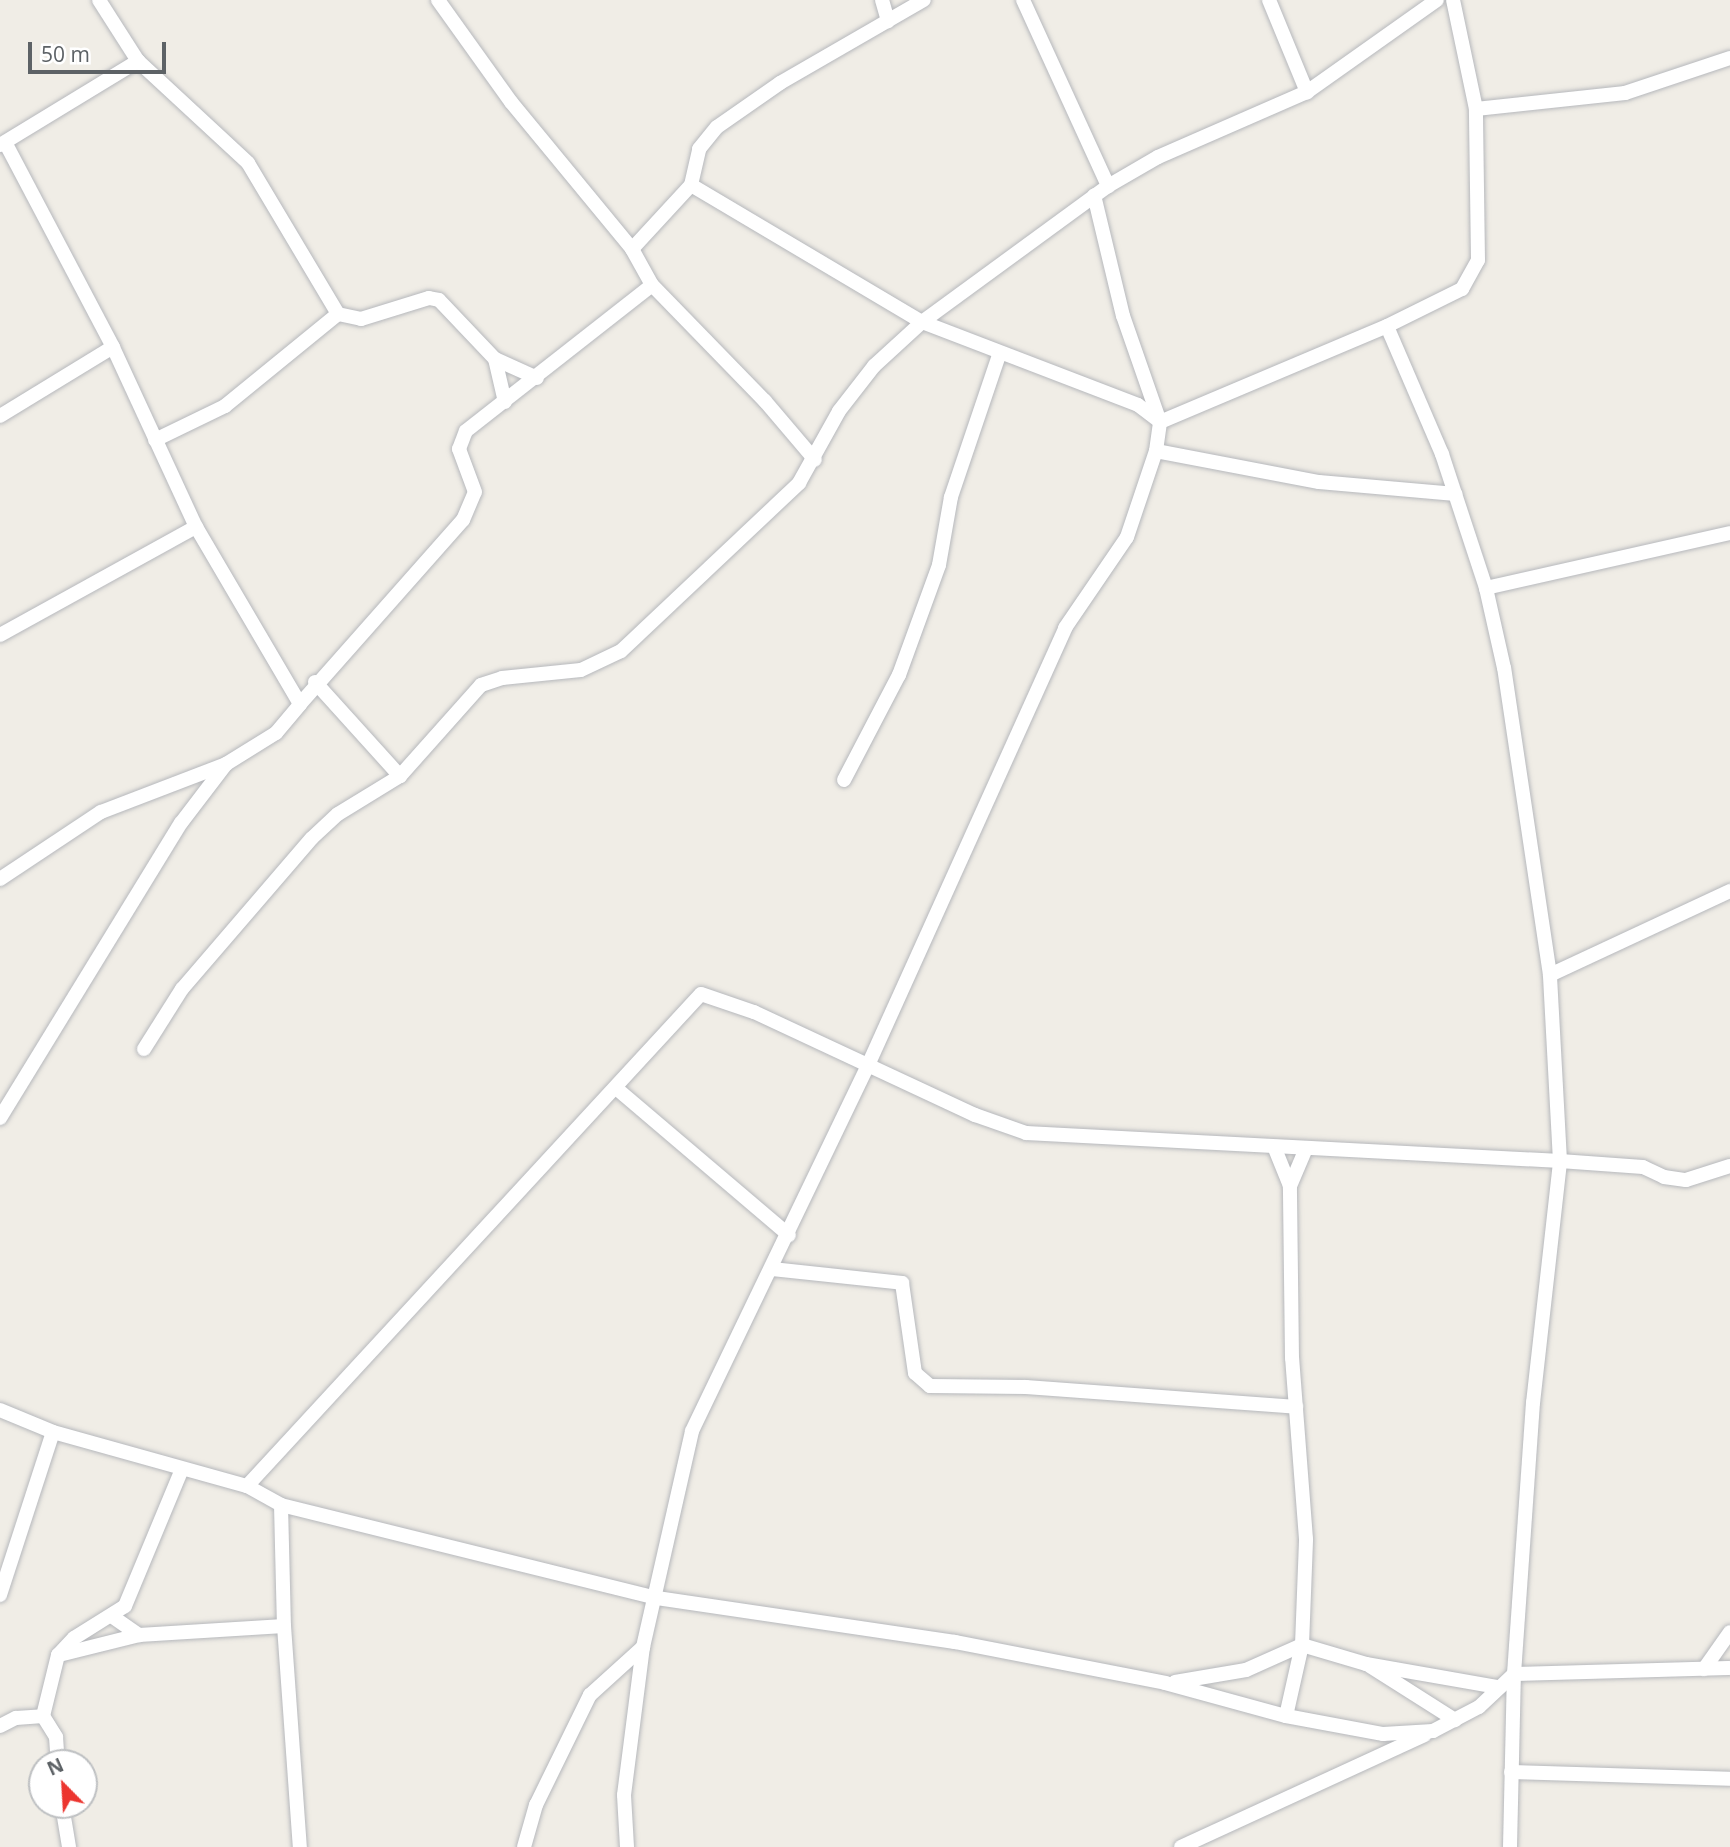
<!DOCTYPE html>
<style>
body{margin:0}
#map{position:relative;width:1730px;height:1847px;overflow:hidden;background:#f0ede6;font-family:"Open Sans",sans-serif}
div>[style]{position:absolute}
.roads{filter:drop-shadow(0 0 2px #b6b8bc) drop-shadow(0 0 2px #b6b8bc)}
.street>*{height:14px;margin:-7px;padding:0 7px;transform-origin:7px;border-radius:7px;background:#fff}
span{translate:-50% -50%;white-space:nowrap;text-align:center;line-height:1.15;-webkit-text-stroke:7px #fff;paint-order:stroke}
.north{position:absolute;left:28px;top:1749px;width:70px;height:70px;box-sizing:border-box;background:#fff;border:2px solid #bec0c2;border-radius:50%;rotate:336deg;font-size:19px;font-weight:700;line-height:28px;text-align:center;color:#5d6266}
.north::after{content:'';display:block;margin:auto;width:24px;height:32px;background:#ec352f;clip-path:polygon(50% 0,100% 100%,50% 72%,0 100%)}
.scale{position:absolute;left:28px;top:42px;width:138px;height:32px;box-sizing:border-box;border:4px solid #5d6266;border-top:0;padding-left:9px;font-size:21px;line-height:24px;white-space:nowrap;color:#5d6266;-webkit-text-stroke:5px #fff;paint-order:stroke}
</style>
<div id="map">
<div class="roads">
<div class="street">
<div style="left:438px;top:0;width:125px;rotate:54.4deg"></div>
<div style="left:511px;top:102px;width:190px;rotate:50.5deg"></div>
<div style="left:632px;top:249px;width:87px;rotate:-47.3deg"></div>
<div style="left:691px;top:185px;width:269px;rotate:30.7deg"></div>
<div style="left:922px;top:322px;width:231px;rotate:21deg"></div>
<div style="left:1138px;top:405px;width:26px;rotate:37deg"></div>
<div style="left:882px;top:0;width:22px;rotate:74deg"></div>
<div style="left:1023px;top:0;width:205px;rotate:65.4deg"></div>
<div style="left:1269px;top:0;width:100px;rotate:67.6deg"></div>
<div style="left:138px;top:61px;width:150px;rotate:42.8deg"></div>
<div style="left:248px;top:163px;width:176px;rotate:59.2deg"></div>
<div style="left:338px;top:314px;width:24px;rotate:12deg"></div>
<div style="left:361px;top:319px;width:71px;rotate:-17.2deg"></div>
<div style="left:429px;top:298px;width:10px;rotate:11deg"></div>
<div style="left:439px;top:300px;width:81px;rotate:46.5deg"></div>
<div style="left:495px;top:359px;width:46px;rotate:24.3deg"></div>
<div style="left:1476px;top:109px;width:150px;rotate:-6.1deg"></div>
<div style="left:1625px;top:93px;width:111px;rotate:-18.4deg"></div>
<div style="left:0;top:145px;width:162px;rotate:-31.3deg"></div>
<div style="left:138px;top:61px;width:72px;rotate:-122.6deg"></div>
<div style="left:691px;top:185px;width:37px;rotate:-77deg"></div>
<div style="left:699px;top:149px;width:28px;rotate:-51deg"></div>
<div style="left:717px;top:127px;width:77px;rotate:-34.9deg"></div>
<div style="left:780px;top:83px;width:166px;rotate:-30deg"></div>
<div style="left:632px;top:249px;width:41px;rotate:60.9deg"></div>
<div style="left:652px;top:285px;width:162px;rotate:45.8deg"></div>
<div style="left:765px;top:401px;width:77px;rotate:49.7deg"></div>
<div style="left:495px;top:359px;width:44px;rotate:76.9deg"></div>
<div style="left:0;top:416px;width:132px;rotate:-31.4deg"></div>
<div style="left:1160px;top:422px;width:246px;rotate:-22.9deg"></div>
<div style="left:1387px;top:326px;width:84px;rotate:-26.3deg"></div>
<div style="left:1462px;top:289px;width:33px;rotate:-61deg"></div>
<div style="left:1478px;top:260px;width:151px;rotate:-90.8deg"></div>
<div style="left:1476px;top:109px;width:111px;rotate:-101.9deg"></div>
<div style="left:155px;top:440px;width:78px;rotate:-25.9deg"></div>
<div style="left:225px;top:406px;width:146px;rotate:-39.2deg"></div>
<div style="left:1156px;top:451px;width:166px;rotate:10.8deg"></div>
<div style="left:1319px;top:482px;width:137px;rotate:5deg"></div>
<div style="left:1486px;top:588px;width:250px;rotate:-12.7deg"></div>
<div style="left:0;top:635px;width:224px;rotate:-28.9deg"></div>
<div style="left:315px;top:682px;width:127px;rotate:47.9deg"></div>
<div style="left:300px;top:704px;width:246px;rotate:-48.5deg"></div>
<div style="left:463px;top:520px;width:30px;rotate:-67deg"></div>
<div style="left:475px;top:492px;width:46px;rotate:-110.4deg"></div>
<div style="left:459px;top:449px;width:19px;rotate:-69deg"></div>
<div style="left:466px;top:431px;width:236px;rotate:-38.1deg"></div>
<div style="left:844px;top:780px;width:119px;rotate:-62.4deg"></div>
<div style="left:899px;top:675px;width:117px;rotate:-70deg"></div>
<div style="left:939px;top:565px;width:69px;rotate:-80deg"></div>
<div style="left:951px;top:497px;width:150px;rotate:-71.3deg"></div>
<div style="left:0;top:879px;width:121px;rotate:-33.6deg"></div>
<div style="left:101px;top:812px;width:134px;rotate:-21deg"></div>
<div style="left:1550px;top:975px;width:199px;rotate:-25deg"></div>
<div style="left:144px;top:1049px;width:71px;rotate:-57.7deg"></div>
<div style="left:182px;top:989px;width:199px;rotate:-49.3deg"></div>
<div style="left:312px;top:838px;width:35px;rotate:-43deg"></div>
<div style="left:338px;top:814px;width:73px;rotate:-31.5deg"></div>
<div style="left:400px;top:776px;width:122px;rotate:-48.3deg"></div>
<div style="left:481px;top:685px;width:22px;rotate:-18deg"></div>
<div style="left:502px;top:678px;width:79px;rotate:-5.8deg"></div>
<div style="left:581px;top:670px;width:44px;rotate:-25.4deg"></div>
<div style="left:621px;top:651px;width:245px;rotate:-43.3deg"></div>
<div style="left:799px;top:483px;width:82px;rotate:-60.9deg"></div>
<div style="left:839px;top:411px;width:57px;rotate:-52.1deg"></div>
<div style="left:874px;top:366px;width:65px;rotate:-42.5deg"></div>
<div style="left:922px;top:322px;width:230px;rotate:-36.2deg"></div>
<div style="left:1108px;top:186px;width:58px;rotate:-30.1deg"></div>
<div style="left:1158px;top:157px;width:163px;rotate:-23.6deg"></div>
<div style="left:1307px;top:92px;width:159px;rotate:-35.3deg"></div>
<div style="left:616px;top:1088px;width:227px;rotate:40.4deg"></div>
<div style="left:0;top:1118px;width:346px;rotate:-58.5deg"></div>
<div style="left:181px;top:823px;width:74px;rotate:-52.7deg"></div>
<div style="left:226px;top:764px;width:59px;rotate:-31.8deg"></div>
<div style="left:276px;top:733px;width:38px;rotate:-50deg"></div>
<div style="left:300px;top:704px;width:205px;rotate:-120.4deg"></div>
<div style="left:196px;top:527px;width:198px;rotate:-114.8deg"></div>
<div style="left:113px;top:347px;width:229px;rotate:-117.8deg"></div>
<div style="left:1290px;top:1186px;width:39px;rotate:-67deg"></div>
<div style="left:772px;top:1269px;width:131px;rotate:6.1deg"></div>
<div style="left:902px;top:1283px;width:91px;rotate:81.8deg"></div>
<div style="left:915px;top:1373px;width:20px;rotate:41deg"></div>
<div style="left:930px;top:1386px;width:96px;rotate:0.6deg"></div>
<div style="left:1026px;top:1387px;width:271px;rotate:4.2deg"></div>
<div style="left:0;top:1410px;width:57px;rotate:22.5deg"></div>
<div style="left:53px;top:1432px;width:201px;rotate:15.6deg"></div>
<div style="left:247px;top:1486px;width:39px;rotate:29deg"></div>
<div style="left:281px;top:1505px;width:387px;rotate:13.9deg"></div>
<div style="left:657px;top:1598px;width:301px;rotate:8.4deg"></div>
<div style="left:955px;top:1642px;width:214px;rotate:11deg"></div>
<div style="left:1165px;top:1683px;width:125px;rotate:15.3deg"></div>
<div style="left:1286px;top:1716px;width:73px;rotate:-77.3deg"></div>
<div style="left:1302px;top:1645px;width:106px;rotate:-87.8deg"></div>
<div style="left:1306px;top:1539px;width:182px;rotate:-94.4deg"></div>
<div style="left:1292px;top:1358px;width:172px;rotate:-90.7deg"></div>
<div style="left:1290px;top:1186px;width:40px;rotate:-112deg"></div>
<div style="left:247px;top:1486px;width:669px;rotate:-47.3deg"></div>
<div style="left:701px;top:994px;width:56px;rotate:18.8deg"></div>
<div style="left:754px;top:1012px;width:244px;rotate:25deg"></div>
<div style="left:975px;top:1115px;width:54px;rotate:19.4deg"></div>
<div style="left:1026px;top:1133px;width:535px;rotate:3deg"></div>
<div style="left:1560px;top:1161px;width:83px;rotate:4.1deg"></div>
<div style="left:1643px;top:1167px;width:23px;rotate:25deg"></div>
<div style="left:1664px;top:1177px;width:22px;rotate:8deg"></div>
<div style="left:1686px;top:1180px;width:46px;rotate:-17.7deg"></div>
<div style="left:281px;top:1505px;width:121px;rotate:88.6deg"></div>
<div style="left:284px;top:1626px;width:222px;rotate:85.9deg"></div>
<div style="left:0;top:1595px;width:171px;rotate:-72deg"></div>
<div style="left:113px;top:1617px;width:32px;rotate:35deg"></div>
<div style="left:139px;top:1635px;width:145px;rotate:-3.6deg"></div>
<div style="left:59px;top:1655px;width:82px;rotate:-14deg"></div>
<div style="left:1370px;top:1666px;width:101px;rotate:32.4deg"></div>
<div style="left:1704px;top:1669px;width:45px;rotate:-54.9deg"></div>
<div style="left:1175px;top:1682px;width:72px;rotate:-9.6deg"></div>
<div style="left:1246px;top:1670px;width:61px;rotate:-24.1deg"></div>
<div style="left:1302px;top:1645px;width:67px;rotate:16.5deg"></div>
<div style="left:1366px;top:1664px;width:134px;rotate:9.9deg"></div>
<div style="left:43px;top:1716px;width:25px;rotate:58deg"></div>
<div style="left:56px;top:1737px;width:26px;rotate:86deg"></div>
<div style="left:1286px;top:1716px;width:99px;rotate:10.5deg"></div>
<div style="left:1383px;top:1734px;width:50px;rotate:-3.4deg"></div>
<div style="left:1433px;top:1731px;width:52px;rotate:-27.6deg"></div>
<div style="left:1479px;top:1707px;width:48px;rotate:-43.3deg"></div>
<div style="left:1514px;top:1674px;width:272px;rotate:-86deg"></div>
<div style="left:1533px;top:1403px;width:244px;rotate:-83.6deg"></div>
<div style="left:1560px;top:1161px;width:186px;rotate:-93.1deg"></div>
<div style="left:1550px;top:975px;width:310px;rotate:-98.5deg"></div>
<div style="left:1504px;top:668px;width:82px;rotate:-102.7deg"></div>
<div style="left:1486px;top:588px;width:141px;rotate:-108.2deg"></div>
<div style="left:1442px;top:454px;width:139px;rotate:-113.3deg"></div>
<div style="left:0;top:1726px;width:18px;rotate:-27deg"></div>
<div style="left:16px;top:1718px;width:27px;rotate:-4deg"></div>
<div style="left:43px;top:1716px;width:63px;rotate:-76.2deg"></div>
<div style="left:58px;top:1655px;width:23px;rotate:-47deg"></div>
<div style="left:74px;top:1638px;width:60px;rotate:-32.1deg"></div>
<div style="left:125px;top:1606px;width:148px;rotate:-67.4deg"></div>
<div style="left:1511px;top:1772px;width:219px;rotate:1.8deg"></div>
<div style="left:62px;top:1805px;width:43px;rotate:80.5deg"></div>
<div style="left:524px;top:1847px;width:44px;rotate:-74.1deg"></div>
<div style="left:536px;top:1805px;width:123px;rotate:-63.9deg"></div>
<div style="left:590px;top:1695px;width:72px;rotate:-42.2deg"></div>
<div style="left:627px;top:1847px;width:52px;rotate:-93.3deg"></div>
<div style="left:624px;top:1795px;width:149px;rotate:-82.7deg"></div>
<div style="left:643px;top:1647px;width:221px;rotate:-77.2deg"></div>
<div style="left:692px;top:1431px;width:408px;rotate:-64.3deg"></div>
<div style="left:869px;top:1063px;width:477px;rotate:-65.7deg"></div>
<div style="left:1065px;top:628px;width:110px;rotate:-55.7deg"></div>
<div style="left:1127px;top:537px;width:91px;rotate:-71.4deg"></div>
<div style="left:1156px;top:451px;width:29px;rotate:-82deg"></div>
<div style="left:1160px;top:422px;width:112px;rotate:-109.2deg"></div>
<div style="left:1123px;top:316px;width:124px;rotate:-103.5deg"></div>
<div style="left:1181px;top:1847px;width:268px;rotate:-24.7deg"></div>
<div style="left:1510px;top:1847px;width:173px;rotate:-88.7deg"></div>
<div style="left:1514px;top:1674px;width:216px;rotate:-1.6deg"></div>
</div>
</div>
<div class="north">N</div>
<div class="scale">50 m</div>
</div>
